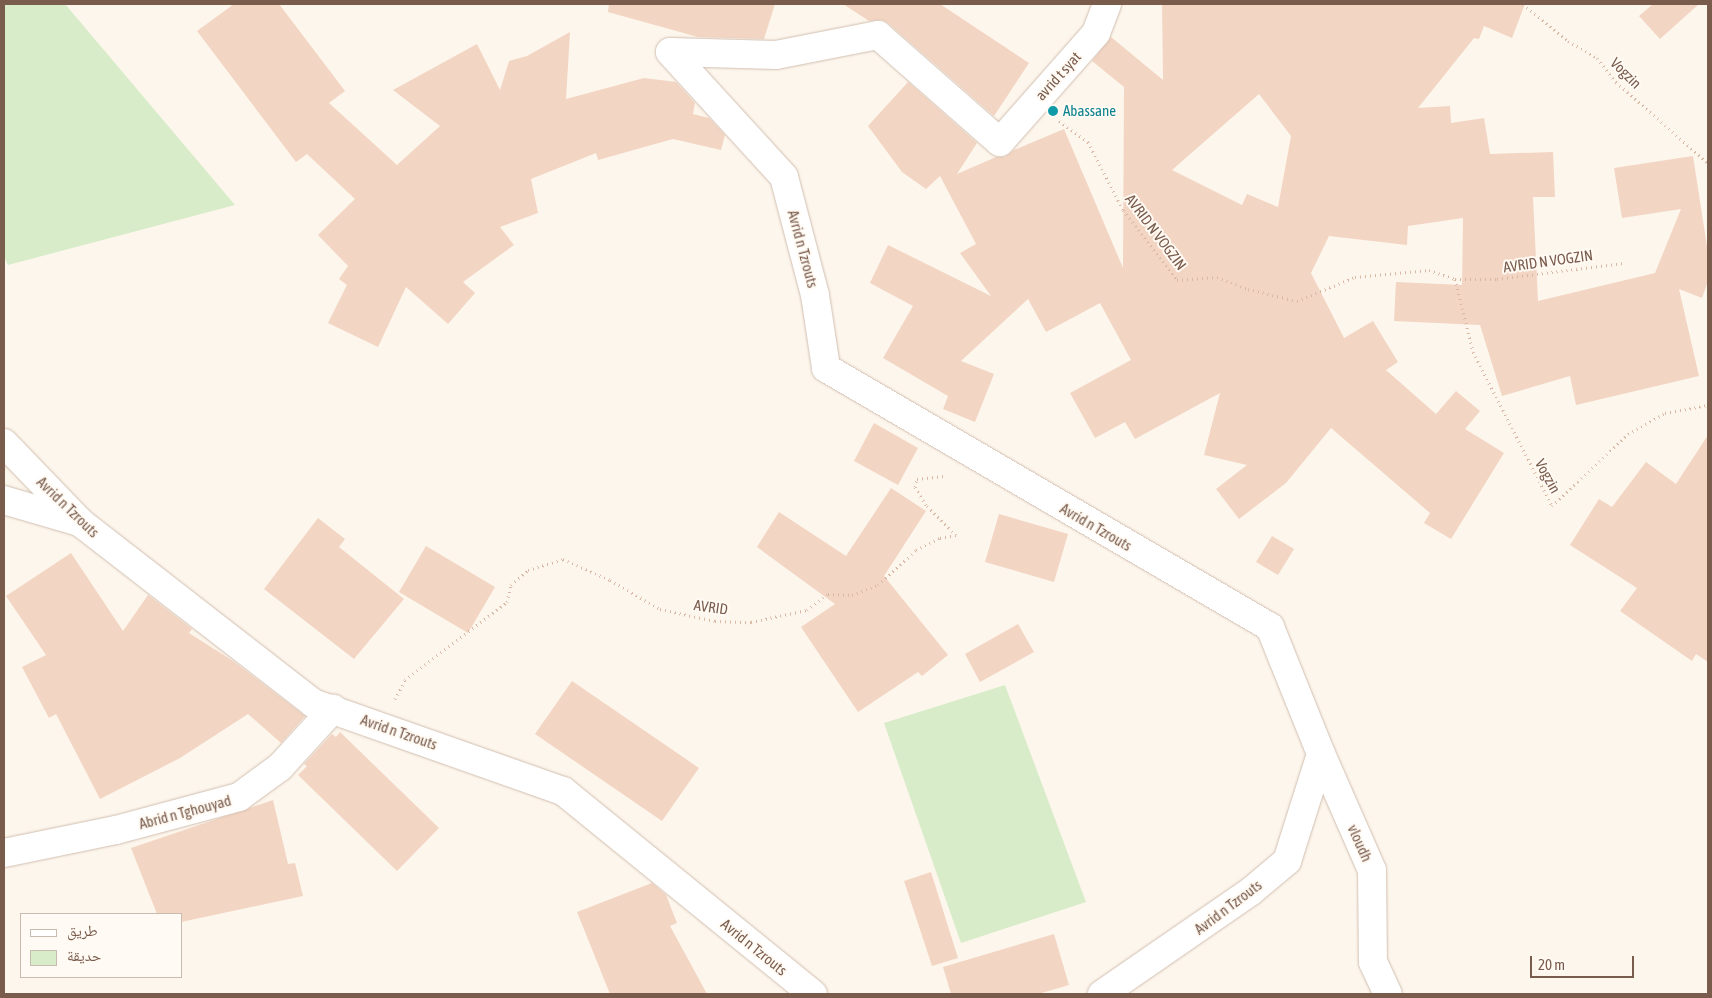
<!DOCTYPE html>
<meta charset="utf-8">
<style>
body{margin:0}
#map{position:relative;width:1712px;height:998px;overflow:hidden;background:#fdf6ec;font-family:"Asap Condensed","Noto Naskh Arabic",sans-serif}
div>[style]{position:absolute}
.green>*{inset:0;background:#d8ecc9}
.building>*{inset:0;background:#f3d5c3}
.path>*{height:3px;margin-top:-1.5px;transform-origin:0;background:repeating-linear-gradient(90deg,#d9b8a5 0 1px,transparent 0 5px)}
.roads{filter:drop-shadow(0 0 1px #d1beb0) drop-shadow(0 0 1px #d1beb0)}
.minor>*{height:28px;margin:-14px;padding:0 14px;transform-origin:14px;border-radius:14px;background:#fff}
.dots>*{width:14px;height:14px;translate:-50% -50%;box-sizing:border-box;border:2px solid #fffaf3;border-radius:50%}
span{translate:-50% -50%;white-space:nowrap;text-align:center;line-height:1.15;-webkit-text-stroke:4px #fffaf3;paint-order:stroke}
.street-label{font-size:15px;color:#7a5c4d}
.culture-label{font-size:15px;color:#0d838f}
.left{translate:0 -50%;text-align:left}
.frame{position:absolute;inset:0;border:5px solid #7a5c4d;pointer-events:none}
.legend{position:absolute;left:20px;top:913px;width:162px;height:65px;box-sizing:border-box;background:#fffaf3;border:1px solid #cabbb1;margin:0;padding:6px 9px;list-style:none;font-size:15px;color:#7a5c4d}
.legend li{display:flex;align-items:center;gap:10px;height:25px}
.legend b{width:25px;border:1px solid #cabbb1}
.scale{position:absolute;left:1530px;top:956px;width:104px;height:22px;box-sizing:border-box;border:2px solid #7a5c4d;border-top:0;padding-left:6px;font-size:15px;line-height:18px;white-space:nowrap;color:#7a5c4d;-webkit-text-stroke:4px #fffaf3;paint-order:stroke}
</style>
<div id="map">
<div class="green">
<div style="clip-path:polygon(4px 4px,65px 4px,235px 205px,8px 265px,4px 257px)"></div>
<div style="clip-path:polygon(1005px 685px,1086px 902px,961px 943px,884px 723px)"></div>
</div>
<div class="building">
<div style="clip-path:polygon(234px 4px,279px 4px,345px 91px,329px 103px,397px 165px,440px 126px,393px 90px,477px 44px,500px 90px,509px 61px,527px 56px,570px 32px,566px 99px,644px 78px,676px 82px,695px 103px,693px 114px,709px 118px,725px 135px,721px 150px,673px 139px,598px 160px,596px 153px,531px 179px,538px 213px,500px 227px,514px 245px,463px 282px,475px 293px,448px 324px,406px 287px,378px 347px,328px 323px,347px 285px,339px 279px,348px 266px,318px 235px,355px 199px,307px 154px,296px 162px,197px 31px)"></div>
<div style="clip-path:polygon(609px 4px,775px 4px,764px 39px,698px 37px,608px 12px)"></div>
<div style="clip-path:polygon(843px 4px,940px 4px,1029px 63px,994px 116px,888px 23px,882px 20px,869px 21px)"></div>
<div style="clip-path:polygon(evenodd,1162px 4px,1525px 4px,1512px 38px,1484px 26px,1479px 39px,1474px 38px,1418px 108px,1450px 106px,1451px 123px,1484px 118px,1490px 154px,1553px 152px,1555px 197px,1533px 197px,1538px 301px,1655px 273px,1681px 209px,1622px 218px,1614px 168px,1693px 156px,1708px 253px,1708px 281px,1702px 298px,1679px 289px,1699px 376px,1576px 405px,1570px 376px,1502px 396px,1480px 325px,1394px 321px,1396px 282px,1462px 285px,1463px 218px,1408px 226px,1407px 245px,1329px 236px,1311px 273px,1344px 338px,1373px 321px,1398px 362px,1386px 370px,1436px 414px,1456px 391px,1480px 411px,1465px 429px,1504px 453px,1451px 539px,1424px 523px,1430px 513px,1331px 428px,1286px 483px,1239px 519px,1216px 489px,1247px 465px,1204px 455px,1220px 393px,1135px 439px,1125px 422px,1095px 438px,1070px 393px,1131px 360px,1100px 303px,1046px 332px,1028px 299px,961px 361px,994px 374px,975px 422px,943px 409px,948px 396px,883px 358px,913px 306px,870px 283px,888px 245px,991px 296px,960px 253px,976px 244px,940px 176px,926px 189px,902px 172px,868px 126px,908px 82px,977px 143px,957px 174px,996px 157px,1005px 157px,1014px 150px,1064px 129px,1123px 268px,1124px 87px,1092px 61px,1111px 37px,1163px 80px,1162px 4px,1259px 94px,1291px 136px,1278px 207px,1247px 194px,1242px 205px,1172px 170px,1259px 94px)"></div>
<div style="clip-path:polygon(1653px 4px,1699px 4px,1660px 39px,1639px 16px)"></div>
<div style="clip-path:polygon(874px 423px,918px 448px,898px 485px,854px 461px)"></div>
<div style="clip-path:polygon(1708px 435px,1708px 662px,1696px 654px,1692px 661px,1620px 611px,1637px 588px,1570px 545px,1599px 499px,1612px 507px,1646px 462px,1676px 484px)"></div>
<div style="clip-path:polygon(891px 488px,926px 511px,884px 576px,948px 655px,922px 676px,918px 672px,858px 712px,801px 627px,835px 604px,757px 547px,779px 512px,846px 556px)"></div>
<div style="clip-path:polygon(999px 514px,1068px 534px,1054px 582px,985px 562px)"></div>
<div style="clip-path:polygon(318px 518px,345px 539px,339px 547px,404px 599px,354px 659px,264px 589px)"></div>
<div style="clip-path:polygon(1272px 536px,1294px 549px,1278px 575px,1256px 562px)"></div>
<div style="clip-path:polygon(426px 546px,495px 587px,468px 633px,399px 592px)"></div>
<div style="clip-path:polygon(71px 553px,123px 631px,148px 595px,192px 629px,189px 633px,233px 661px,305px 716px,281px 743px,248px 714px,180px 758px,100px 799px,56px 714px,49px 718px,22px 667px,46px 655px,6px 596px)"></div>
<div style="clip-path:polygon(1018px 624px,1034px 652px,980px 682px,965px 654px)"></div>
<div style="clip-path:polygon(572px 681px,699px 768px,662px 821px,535px 734px)"></div>
<div style="clip-path:polygon(340px 732px,439px 828px,397px 871px,298px 775px,307px 766px,304px 764px,332px 734px,336px 737px)"></div>
<div style="clip-path:polygon(273px 800px,288px 864px,295px 863px,303px 896px,181px 922px,181px 914px,157px 914px,131px 848px)"></div>
<div style="clip-path:polygon(931px 872px,958px 958px,932px 966px,904px 881px)"></div>
<div style="clip-path:polygon(652px 883px,666px 895px,677px 923px,670px 926px,707px 994px,610px 994px,577px 912px)"></div>
<div style="clip-path:polygon(1054px 934px,1069px 985px,1038px 994px,951px 994px,943px 967px)"></div>
</div>
<div class="path">
<div style="left:1523px;top:4px;width:58px;rotate:39.4deg"></div>
<div style="left:1568px;top:41px;width:34px;rotate:30deg"></div>
<div style="left:1597px;top:58px;width:31px;rotate:52deg"></div>
<div style="left:1616px;top:82px;width:123px;rotate:41.4deg"></div>
<div style="left:1059px;top:121px;width:36px;rotate:36deg"></div>
<div style="left:1088px;top:142px;width:76px;rotate:62.8deg"></div>
<div style="left:1123px;top:210px;width:88px;rotate:52.4deg"></div>
<div style="left:1177px;top:280px;width:40px;rotate:-4.3deg"></div>
<div style="left:1217px;top:277px;width:33px;rotate:21deg"></div>
<div style="left:1248px;top:289px;width:50px;rotate:13.8deg"></div>
<div style="left:1297px;top:301px;width:63px;rotate:-22.5deg"></div>
<div style="left:1355px;top:277px;width:74px;rotate:-5.4deg"></div>
<div style="left:1429px;top:270px;width:28px;rotate:19deg"></div>
<div style="left:1455px;top:279px;width:42px"></div>
<div style="left:1497px;top:279px;width:128px;rotate:-7.2deg"></div>
<div style="left:1455px;top:279px;width:75px;rotate:76.1deg"></div>
<div style="left:1473px;top:352px;width:173px;rotate:62.8deg"></div>
<div style="left:1552px;top:506px;width:105px;rotate:-43.5deg"></div>
<div style="left:1628px;top:434px;width:43px;rotate:-29.6deg"></div>
<div style="left:1665px;top:413px;width:44px;rotate:-10.5deg"></div>
<div style="left:395px;top:699px;width:21px;rotate:-62deg"></div>
<div style="left:405px;top:680px;width:128px;rotate:-37.4deg"></div>
<div style="left:507px;top:602px;width:17px;rotate:-77deg"></div>
<div style="left:511px;top:585px;width:23px;rotate:-41deg"></div>
<div style="left:528px;top:570px;width:37px;rotate:-17deg"></div>
<div style="left:563px;top:559px;width:51px;rotate:24.1deg"></div>
<div style="left:610px;top:580px;width:58px;rotate:30.1deg"></div>
<div style="left:660px;top:609px;width:56px;rotate:12.3deg"></div>
<div style="left:715px;top:621px;width:36px;rotate:2deg"></div>
<div style="left:751px;top:622px;width:57px;rotate:-12.1deg"></div>
<div style="left:807px;top:610px;width:26px;rotate:-37deg"></div>
<div style="left:828px;top:594px;width:24px;rotate:2deg"></div>
<div style="left:852px;top:595px;width:28px;rotate:-21deg"></div>
<div style="left:878px;top:585px;width:52px;rotate:-42.6deg"></div>
<div style="left:916px;top:550px;width:27px;rotate:-27deg"></div>
<div style="left:940px;top:538px;width:16px;rotate:-11deg"></div>
<div style="left:956px;top:535px;width:42px;rotate:-135deg"></div>
<div style="left:926px;top:505px;width:21px;rotate:-121deg"></div>
<div style="left:915px;top:487px;width:8px;rotate:-76deg"></div>
<div style="left:917px;top:479px;width:30px;rotate:-6deg"></div>
</div>
<div class="roads">
<div class="minor">
<div style="left:670px;top:52px;width:169px;rotate:47.6deg"></div>
<div style="left:784px;top:177px;width:122px;rotate:75.3deg"></div>
<div style="left:815px;top:295px;width:74px;rotate:81.4deg"></div>
<div style="left:826px;top:368px;width:514px;rotate:30.26deg"></div>
<div style="left:1270px;top:627px;width:137px;rotate:68.1deg"></div>
<div style="left:1321px;top:754px;width:112px;rotate:107.6deg"></div>
<div style="left:1287px;top:861px;width:48px;rotate:140deg"></div>
<div style="left:1250px;top:892px;width:180px;rotate:145.4deg"></div>
<div style="left:670px;top:52px;width:106px;rotate:1.6deg"></div>
<div style="left:776px;top:55px;width:104px;rotate:-11.1deg"></div>
<div style="left:878px;top:35px;width:162px;rotate:41.3deg"></div>
<div style="left:1000px;top:142px;width:145px;rotate:-48.6deg"></div>
<div style="left:1096px;top:33px;width:31px;rotate:-69deg"></div>
<div style="left:4px;top:443px;width:111px;rotate:46.1deg"></div>
<div style="left:81px;top:523px;width:294px;rotate:37.8deg"></div>
<div style="left:313px;top:703px;width:265px;rotate:19.4deg"></div>
<div style="left:563px;top:791px;width:322px;rotate:39.1deg"></div>
<div style="left:4px;top:500px;width:78px;rotate:16.3deg"></div>
<div style="left:1321px;top:754px;width:127px;rotate:66.3deg"></div>
<div style="left:1372px;top:870px;width:92px;rotate:89.4deg"></div>
<div style="left:1373px;top:962px;width:35px;rotate:65deg"></div>
<div style="left:4px;top:853px;width:114px;rotate:-11.6deg"></div>
<div style="left:116px;top:830px;width:127px;rotate:-15deg"></div>
<div style="left:239px;top:797px;width:51px;rotate:-36.2deg"></div>
<div style="left:280px;top:767px;width:79px;rotate:-47.6deg"></div>
</div>
</div>
<div class="dots">
<div style="left:1053px;top:111px;background:#0f9aa8"></div>
</div>
<div class="street-label">
<span style="left:1626px;top:73px;rotate:45deg">Vogzin</span>
<span style="left:1058px;top:76px;rotate:-48deg">avrid t syat</span>
<span style="left:1156px;top:232px;rotate:53deg">AVRID N VOGZIN</span>
<span style="left:803px;top:249px;rotate:75deg">Avrid n Tzrouts</span>
<span style="left:1548px;top:261px;rotate:-8deg">AVRID N VOGZIN</span>
<span style="left:1548px;top:476px;rotate:61deg">Vogzin</span>
<span style="left:68px;top:507px;rotate:44deg">Avrid n Tzrouts</span>
<span style="left:1096px;top:527px;rotate:30deg">Avrid n Tzrouts</span>
<span style="left:711px;top:607px;rotate:8deg">AVRID</span>
<span style="left:399px;top:732px;rotate:19deg">Avrid n Tzrouts</span>
<span style="left:185px;top:812px;rotate:-15deg">Abrid n Tghouyad</span>
<span style="left:1360px;top:843px;rotate:66deg">vloudh</span>
<span style="left:1228px;top:907px;rotate:-37deg">Avrid n Tzrouts</span>
<span style="left:754px;top:947px;rotate:39deg">Avrid n Tzrouts</span>
</div>
<div class="culture-label">
<span class="left" style="left:1063px;top:111px">Abassane</span>
</div>
<div class="frame"></div>
<ul class="legend">
<li><b style="height:6px;background:#fff"></b>طريق</li>
<li><b style="height:14px;background:#d8ecc9"></b>حديقة</li>
</ul>
<div class="scale">20 m</div>
</div>
